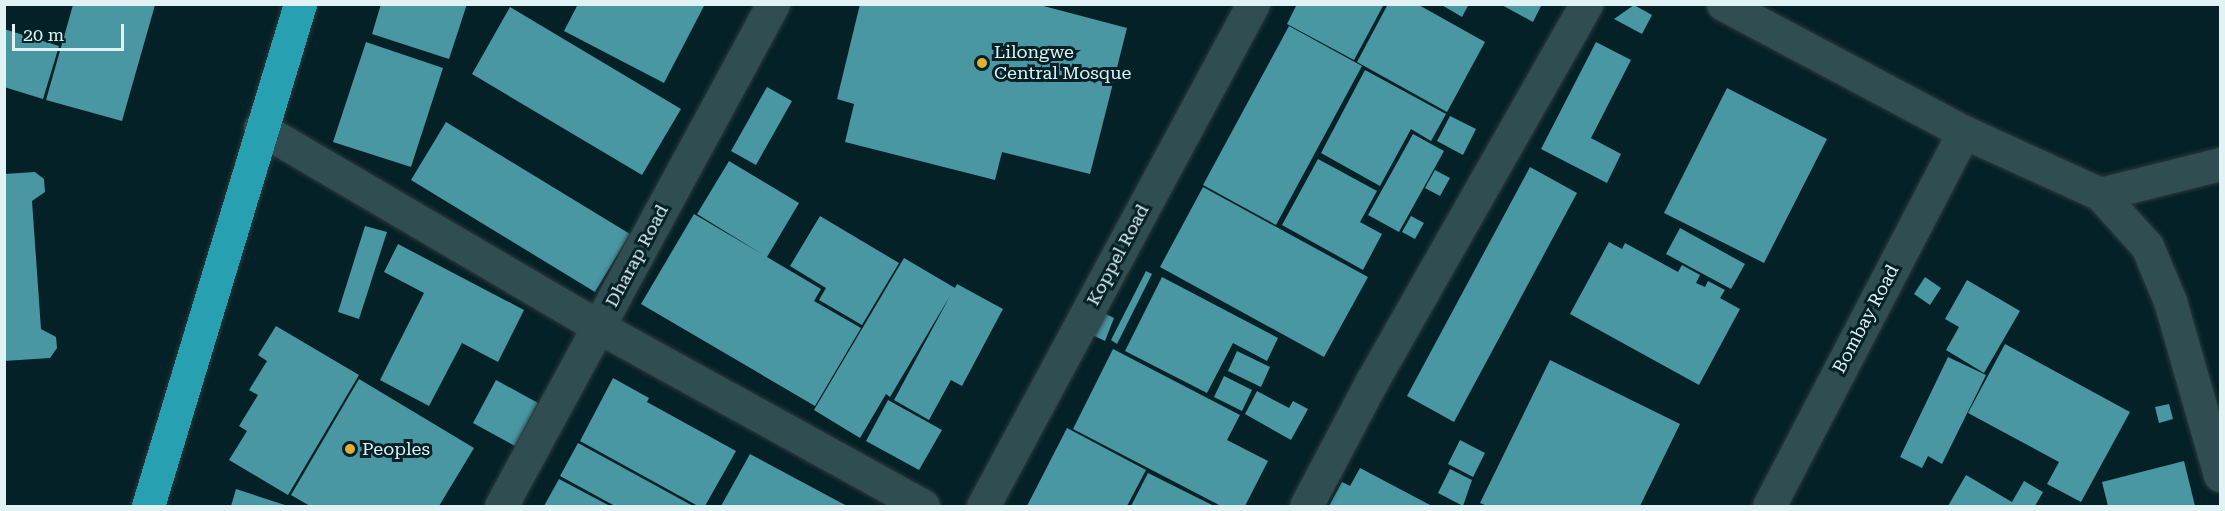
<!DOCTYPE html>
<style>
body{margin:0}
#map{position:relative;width:2225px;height:511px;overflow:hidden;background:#032126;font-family:"Roboto Serif",serif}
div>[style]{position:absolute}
.building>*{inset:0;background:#4897a3}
.roads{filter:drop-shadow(0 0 2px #2d383b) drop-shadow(0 0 2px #2d383b)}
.minor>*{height:33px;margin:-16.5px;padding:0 16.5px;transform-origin:16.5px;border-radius:16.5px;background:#304d52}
.highway>*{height:33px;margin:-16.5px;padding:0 16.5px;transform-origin:16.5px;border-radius:16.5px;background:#27a0b2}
.dots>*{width:16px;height:16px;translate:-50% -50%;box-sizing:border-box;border:3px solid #032126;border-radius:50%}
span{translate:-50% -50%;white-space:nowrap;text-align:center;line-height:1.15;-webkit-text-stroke:6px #032126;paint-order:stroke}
.poi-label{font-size:18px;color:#e1f2f5}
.left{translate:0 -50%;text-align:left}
.street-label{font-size:18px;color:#e1f2f5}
.frame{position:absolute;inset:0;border:6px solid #e1f2f5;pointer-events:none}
.scale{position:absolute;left:12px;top:24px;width:112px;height:27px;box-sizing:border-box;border:3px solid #e1f2f5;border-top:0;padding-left:8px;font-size:18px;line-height:21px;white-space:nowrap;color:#e1f2f5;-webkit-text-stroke:4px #032126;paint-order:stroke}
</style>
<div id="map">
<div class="building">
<div style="clip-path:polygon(381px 4px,467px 4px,449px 59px,372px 34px)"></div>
<div style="clip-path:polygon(578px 4px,705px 4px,664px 83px,564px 31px)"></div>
<div style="clip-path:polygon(860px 4px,1036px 4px,1127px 28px,1090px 174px,1002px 152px,995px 180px,845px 142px,854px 104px,837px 99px)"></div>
<div style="clip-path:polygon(1297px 4px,1384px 4px,1354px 60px,1287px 24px)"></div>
<div style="clip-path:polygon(1388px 4px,1417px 4px,1485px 42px,1447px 112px,1357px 62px)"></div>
<div style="clip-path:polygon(1440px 4px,1469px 4px,1462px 17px)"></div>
<div style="clip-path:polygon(1500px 4px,1542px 4px,1533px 22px)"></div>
<div style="clip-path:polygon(73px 5px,155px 5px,122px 121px,46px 100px)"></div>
<div style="clip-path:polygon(1634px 5px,1652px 15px,1642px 34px,1614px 19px)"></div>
<div style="clip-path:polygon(510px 7px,681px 109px,642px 175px,472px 74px)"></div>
<div style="clip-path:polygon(1289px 26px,1362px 66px,1276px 225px,1203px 185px)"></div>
<div style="clip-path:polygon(4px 29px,59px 46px,43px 99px,4px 87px)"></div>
<div style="clip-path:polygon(366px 42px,443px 68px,411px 167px,333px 142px)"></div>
<div style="clip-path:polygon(1596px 42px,1631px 60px,1591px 138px,1621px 154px,1607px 183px,1541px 149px)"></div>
<div style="clip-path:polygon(1365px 70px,1446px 114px,1431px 141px,1411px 129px,1380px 186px,1321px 153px)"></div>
<div style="clip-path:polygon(767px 87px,792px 101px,756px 165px,731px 151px)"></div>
<div style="clip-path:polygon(1727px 88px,1827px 139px,1764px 263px,1664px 213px)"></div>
<div style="clip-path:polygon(1450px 116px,1476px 129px,1463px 155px,1437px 141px)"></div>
<div style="clip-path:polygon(446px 122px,630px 234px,595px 292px,411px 180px)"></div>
<div style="clip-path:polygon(1413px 134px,1444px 151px,1399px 232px,1368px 215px)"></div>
<div style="clip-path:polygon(1318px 159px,1377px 191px,1360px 222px,1382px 234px,1363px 270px,1282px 225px)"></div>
<div style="clip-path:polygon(729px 161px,799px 203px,767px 257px,821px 289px,814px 301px,861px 328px,815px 406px,641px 304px,694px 214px,762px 254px,697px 214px)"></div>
<div style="clip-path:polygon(1530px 167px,1577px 193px,1454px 422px,1407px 396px)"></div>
<div style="clip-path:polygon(1435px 170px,1450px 178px,1440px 196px,1425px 188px)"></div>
<div style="clip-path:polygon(35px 172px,44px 179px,45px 192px,32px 201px,41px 329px,56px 337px,57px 348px,50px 358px,4px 361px,4px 174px)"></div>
<div style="clip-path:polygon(1203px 187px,1368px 277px,1324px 357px,1160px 267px)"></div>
<div style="clip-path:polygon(820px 216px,899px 263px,862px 325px,819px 300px,826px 288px,790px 266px)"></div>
<div style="clip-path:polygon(1411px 216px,1424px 223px,1415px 239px,1402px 232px)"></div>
<div style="clip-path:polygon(365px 226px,387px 232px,359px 319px,338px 312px)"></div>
<div style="clip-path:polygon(1680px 228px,1745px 264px,1731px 289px,1666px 254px)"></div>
<div style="clip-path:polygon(1609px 242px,1622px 249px,1625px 243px,1678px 272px,1682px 265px,1700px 275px,1696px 283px,1705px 287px,1708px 281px,1725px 290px,1720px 298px,1740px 309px,1699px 385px,1570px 314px)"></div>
<div style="clip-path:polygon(398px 244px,524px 310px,498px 362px,462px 343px,429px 406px,380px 380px,424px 293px,384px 272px)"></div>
<div style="clip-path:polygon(904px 258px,955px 288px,957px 284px,1003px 309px,962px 386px,951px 380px,929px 420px,894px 400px,950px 296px,890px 397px,886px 394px,860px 438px,814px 410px)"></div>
<div style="clip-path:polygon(1146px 271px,1152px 274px,1117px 344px,1111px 340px)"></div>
<div style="clip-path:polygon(1162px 277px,1278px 338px,1267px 361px,1233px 343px,1207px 393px,1125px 351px)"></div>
<div style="clip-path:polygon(1925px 277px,1941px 288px,1930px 305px,1914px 294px)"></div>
<div style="clip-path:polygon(1967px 280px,2020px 311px,1984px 373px,1946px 350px,1959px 327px,1945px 319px)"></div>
<div style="clip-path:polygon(1098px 310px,1114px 318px,1105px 341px,1088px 333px)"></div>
<div style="clip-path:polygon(276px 326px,359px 375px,288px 495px,229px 460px,247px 431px,239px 426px,258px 395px,249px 390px,267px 361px,258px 355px)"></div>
<div style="clip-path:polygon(2005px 344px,2130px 412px,2081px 502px,2047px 484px,2059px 462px,1968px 413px)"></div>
<div style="clip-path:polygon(1113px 349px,1240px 415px,1227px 440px,1268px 461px,1245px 506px,1221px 506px,1073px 429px)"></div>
<div style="clip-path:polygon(1237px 351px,1270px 367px,1261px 387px,1228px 371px)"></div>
<div style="clip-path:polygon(1948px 357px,1986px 375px,1942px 464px,1928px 456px,1922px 468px,1900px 457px)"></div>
<div style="clip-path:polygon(1550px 360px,1680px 424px,1640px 506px,1487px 506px,1480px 503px)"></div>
<div style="clip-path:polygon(1224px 376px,1252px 390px,1242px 411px,1214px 397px)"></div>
<div style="clip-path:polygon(613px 378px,649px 398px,647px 402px,736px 451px,705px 506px,698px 506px,580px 441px)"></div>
<div style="clip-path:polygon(359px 379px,474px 448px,439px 506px,310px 506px,291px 495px)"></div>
<div style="clip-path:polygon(496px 380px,538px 403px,515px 446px,473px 423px)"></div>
<div style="clip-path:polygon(1257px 391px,1289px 408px,1293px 401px,1308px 409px,1291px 440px,1245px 414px)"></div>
<div style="clip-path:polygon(888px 400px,942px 430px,919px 470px,866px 441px)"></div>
<div style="clip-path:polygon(2169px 404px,2173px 419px,2159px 423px,2155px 407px)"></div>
<div style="clip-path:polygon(1067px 428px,1146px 470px,1127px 506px,1027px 506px)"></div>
<div style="clip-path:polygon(1460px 440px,1485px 453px,1473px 477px,1448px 464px)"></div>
<div style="clip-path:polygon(578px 443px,693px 506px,615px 506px,560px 476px)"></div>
<div style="clip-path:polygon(750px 454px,847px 506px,721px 506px)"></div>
<div style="clip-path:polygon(2184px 461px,2195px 506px,2108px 506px,2102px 482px)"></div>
<div style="clip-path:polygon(1360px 468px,1432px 506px,1329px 506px,1342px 482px,1350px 486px)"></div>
<div style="clip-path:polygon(1450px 469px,1472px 480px,1463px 506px,1438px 493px)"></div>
<div style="clip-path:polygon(1148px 473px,1214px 506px,1131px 506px)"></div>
<div style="clip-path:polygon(1966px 475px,2012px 502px,2024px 481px,2043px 492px,2035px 506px,1948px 506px)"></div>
<div style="clip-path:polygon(559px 479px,610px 506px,544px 506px)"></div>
<div style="clip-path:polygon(236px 489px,288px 506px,231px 506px)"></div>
</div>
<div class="roads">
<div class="minor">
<div style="left:1723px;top:4px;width:273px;rotate:28deg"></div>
<div style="left:1964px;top:132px;width:149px;rotate:24.5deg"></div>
<div style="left:2100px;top:194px;width:70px;rotate:47.9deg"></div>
<div style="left:2147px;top:246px;width:60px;rotate:67.3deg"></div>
<div style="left:2170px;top:301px;width:181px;rotate:74deg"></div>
<div style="left:260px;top:128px;width:393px;rotate:30.4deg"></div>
<div style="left:599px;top:327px;width:370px;rotate:28.9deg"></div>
<div style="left:2100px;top:194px;width:124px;rotate:-14deg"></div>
<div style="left:501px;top:506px;width:571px;rotate:-61.55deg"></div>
<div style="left:983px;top:506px;width:570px;rotate:-61.73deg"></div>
<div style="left:1306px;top:506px;width:141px;rotate:-62.2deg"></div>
<div style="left:1372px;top:381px;width:434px;rotate:-60.4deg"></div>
<div style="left:1769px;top:506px;width:422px;rotate:-62.5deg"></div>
</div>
<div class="highway">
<div style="left:148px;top:506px;width:525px;rotate:-73.15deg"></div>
</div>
</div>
<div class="dots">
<div style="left:982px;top:63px;background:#deb133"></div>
<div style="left:350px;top:449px;background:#deb133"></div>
</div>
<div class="poi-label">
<span class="left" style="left:994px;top:63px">Lilongwe<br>Central Mosque</span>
<span class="left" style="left:362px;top:449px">Peoples</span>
</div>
<div class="street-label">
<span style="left:1118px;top:255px;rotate:-62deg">Koppel Road</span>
<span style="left:637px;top:256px;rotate:-62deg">Dharap Road</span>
<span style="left:1866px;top:319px;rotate:-62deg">Bombay Road</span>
</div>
<div class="frame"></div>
<div class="scale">20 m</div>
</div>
